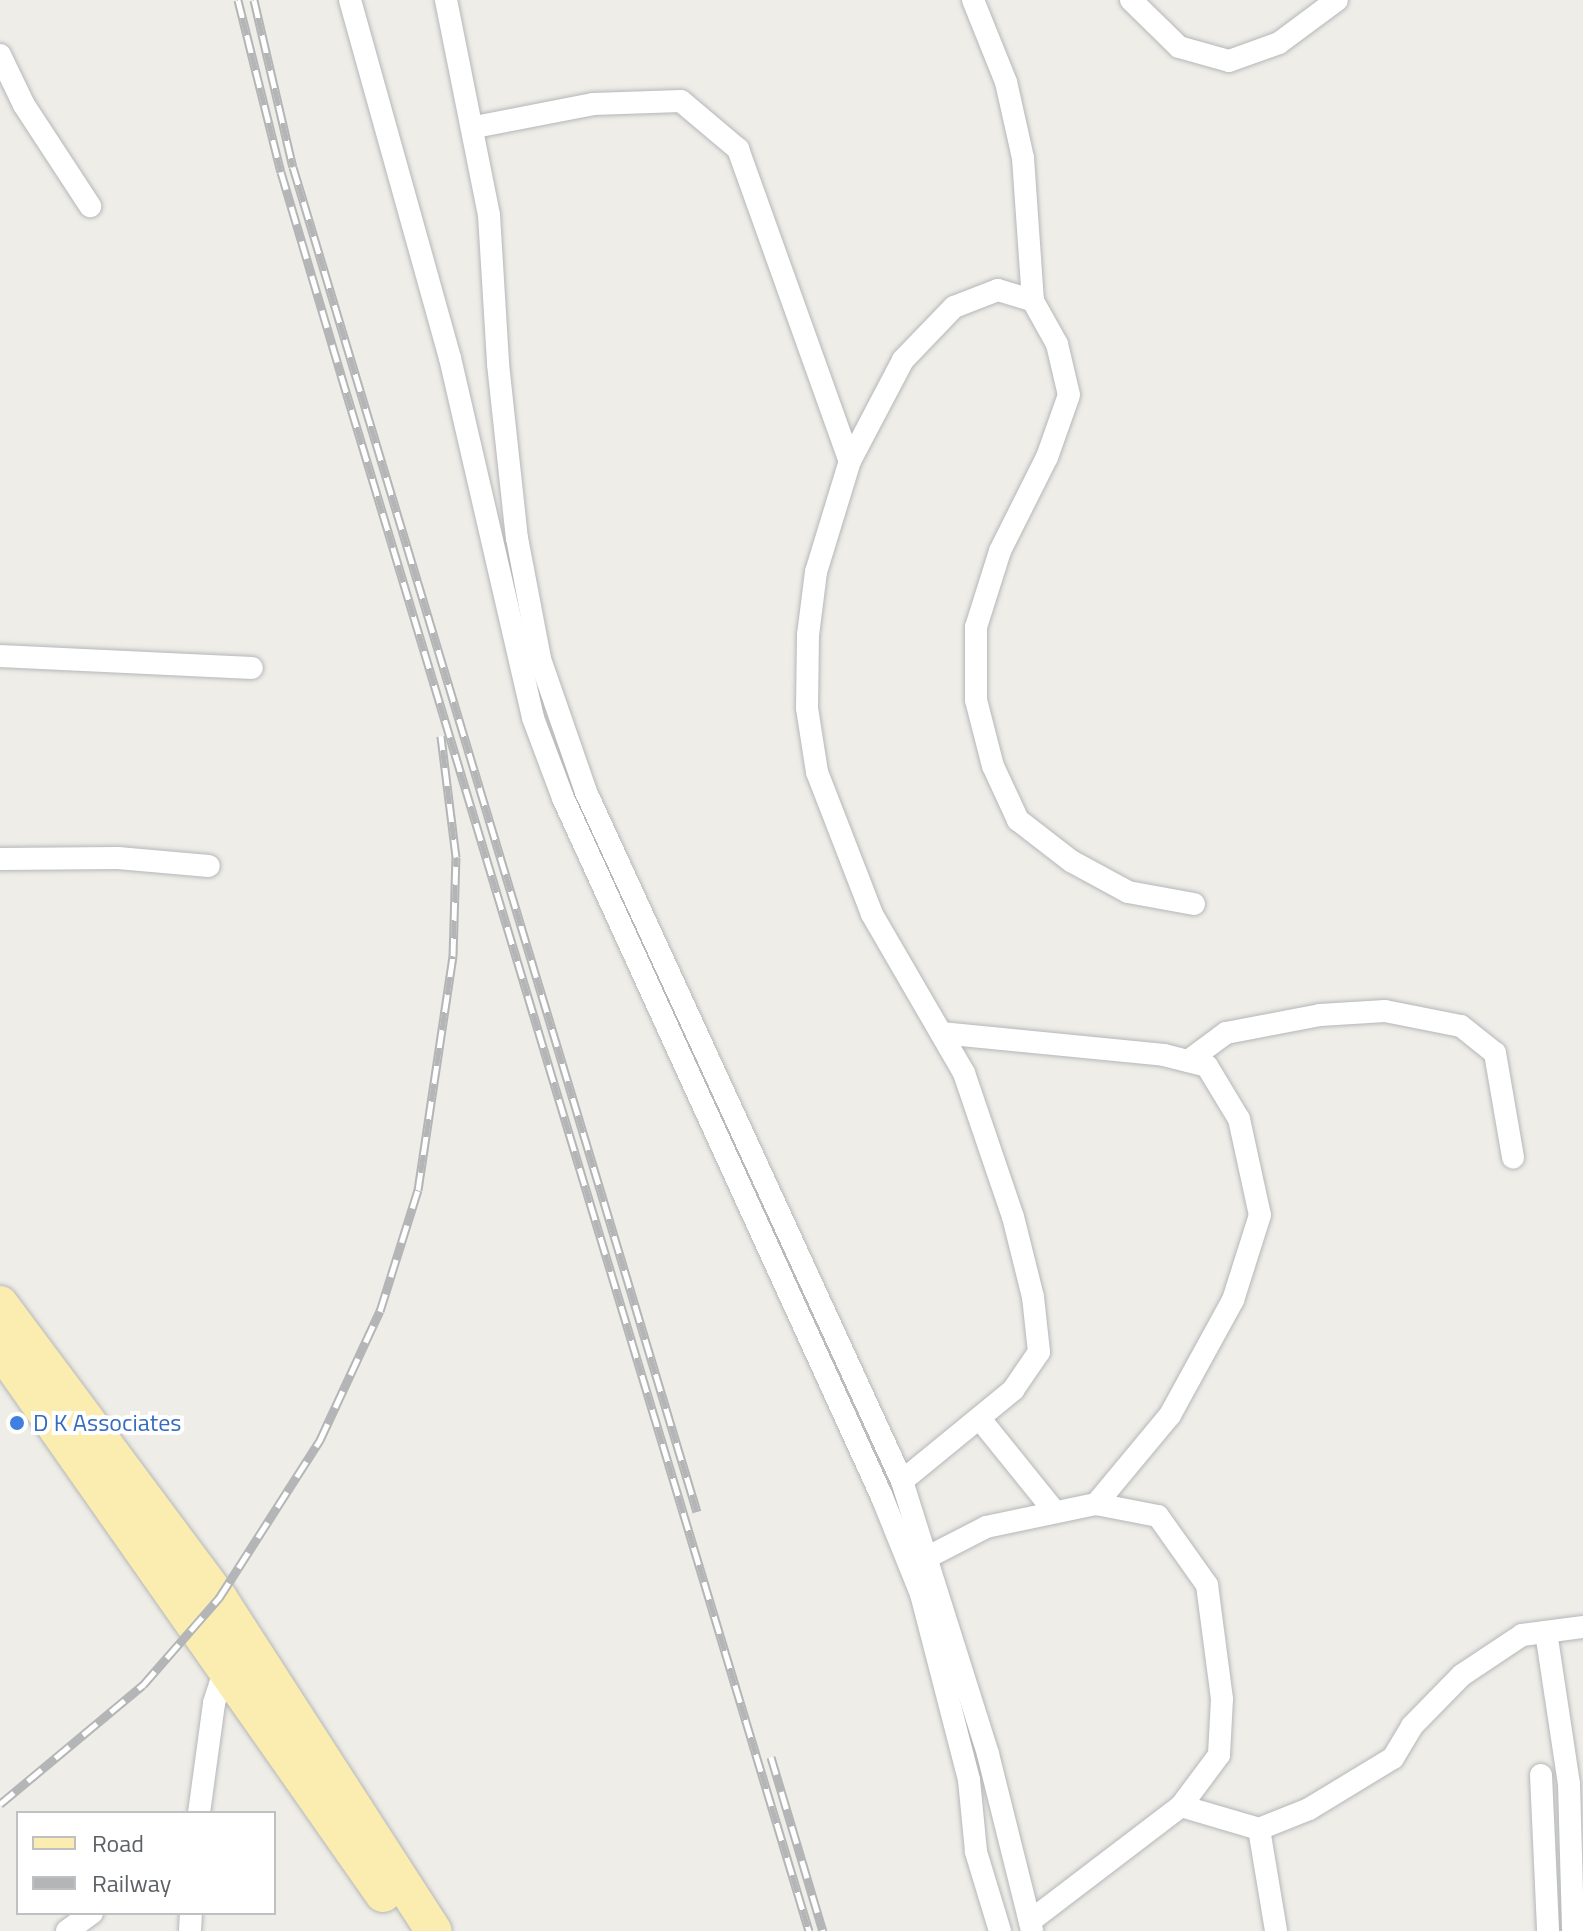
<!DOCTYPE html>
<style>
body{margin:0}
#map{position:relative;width:1583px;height:1931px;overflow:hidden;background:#efede7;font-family:"Titillium Web",sans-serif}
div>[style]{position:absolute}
.roads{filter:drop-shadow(0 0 2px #b4b7ba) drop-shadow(0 0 2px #b4b7ba)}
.minor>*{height:22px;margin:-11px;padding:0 11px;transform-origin:11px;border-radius:11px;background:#fff}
.primary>*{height:36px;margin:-18px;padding:0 18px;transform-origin:18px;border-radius:18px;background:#fbedb0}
.rail>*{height:9px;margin-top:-4.5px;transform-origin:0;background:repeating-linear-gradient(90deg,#fff 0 18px,#b4b5b6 0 36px);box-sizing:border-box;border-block:2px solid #b4b5b6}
.dots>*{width:22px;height:22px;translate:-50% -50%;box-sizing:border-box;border:4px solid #fff;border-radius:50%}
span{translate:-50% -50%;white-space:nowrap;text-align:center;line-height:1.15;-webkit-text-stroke:8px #fff;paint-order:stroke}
.shop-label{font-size:24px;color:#366cbe}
.left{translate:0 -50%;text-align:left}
.legend{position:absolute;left:16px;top:1811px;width:260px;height:104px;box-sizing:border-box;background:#fff;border:2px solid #bfc0c2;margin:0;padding:10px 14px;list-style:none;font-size:24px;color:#5e6266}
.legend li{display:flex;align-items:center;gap:16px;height:40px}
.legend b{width:40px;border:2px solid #bfc0c2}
</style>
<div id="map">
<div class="roads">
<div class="minor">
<div style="left:350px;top:0;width:372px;rotate:74.4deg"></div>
<div style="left:450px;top:358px;width:369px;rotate:77deg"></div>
<div style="left:533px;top:718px;width:85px;rotate:69.4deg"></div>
<div style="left:563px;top:798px;width:768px;rotate:65.47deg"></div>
<div style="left:882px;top:1497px;width:105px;rotate:68.1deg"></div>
<div style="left:921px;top:1594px;width:192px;rotate:75.5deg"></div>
<div style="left:969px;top:1780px;width:72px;rotate:84.4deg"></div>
<div style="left:976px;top:1852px;width:83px;rotate:73.1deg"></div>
<div style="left:446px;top:0;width:219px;rotate:78.7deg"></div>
<div style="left:489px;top:215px;width:149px;rotate:86.5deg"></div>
<div style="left:498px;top:364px;width:175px;rotate:83.8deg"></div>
<div style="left:517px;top:538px;width:123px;rotate:79.2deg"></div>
<div style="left:540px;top:659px;width:141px;rotate:70.9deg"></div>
<div style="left:586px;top:792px;width:758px;rotate:65.36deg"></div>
<div style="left:902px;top:1481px;width:286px;rotate:72.5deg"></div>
<div style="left:988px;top:1754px;width:182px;rotate:76deg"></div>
<div style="left:973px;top:0;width:88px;rotate:68.1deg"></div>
<div style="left:1006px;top:82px;width:78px;rotate:77.4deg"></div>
<div style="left:1023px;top:158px;width:143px;rotate:86deg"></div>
<div style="left:1131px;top:0;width:67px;rotate:44.4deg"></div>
<div style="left:1179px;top:47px;width:52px;rotate:15.6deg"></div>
<div style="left:1229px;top:61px;width:53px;rotate:-19.8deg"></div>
<div style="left:1279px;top:43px;width:72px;rotate:-36.6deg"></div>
<div style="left:0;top:55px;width:55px;rotate:64.4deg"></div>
<div style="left:24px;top:105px;width:121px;rotate:56.8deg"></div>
<div style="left:475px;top:127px;width:120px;rotate:-11deg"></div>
<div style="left:593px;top:104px;width:88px;rotate:-2deg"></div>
<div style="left:681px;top:101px;width:75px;rotate:40.1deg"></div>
<div style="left:738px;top:149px;width:331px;rotate:70.3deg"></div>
<div style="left:0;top:656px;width:252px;rotate:2.7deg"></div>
<div style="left:0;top:859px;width:118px;rotate:-0.5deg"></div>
<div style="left:118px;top:858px;width:91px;rotate:5deg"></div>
<div style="left:941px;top:1033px;width:224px;rotate:5.6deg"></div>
<div style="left:1164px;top:1055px;width:44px;rotate:14.3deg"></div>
<div style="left:1207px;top:1066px;width:62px;rotate:58.9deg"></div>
<div style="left:1239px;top:1119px;width:98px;rotate:77.7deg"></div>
<div style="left:1260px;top:1215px;width:89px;rotate:107.6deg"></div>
<div style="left:1233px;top:1300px;width:131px;rotate:118.7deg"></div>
<div style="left:1170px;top:1415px;width:116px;rotate:129.7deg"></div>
<div style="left:1188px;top:1061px;width:47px;rotate:-36.4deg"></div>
<div style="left:1226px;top:1033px;width:96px;rotate:-10.8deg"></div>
<div style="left:1320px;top:1015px;width:65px;rotate:-3.5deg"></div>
<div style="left:1385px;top:1011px;width:77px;rotate:11.2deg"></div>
<div style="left:1461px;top:1026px;width:43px;rotate:38.5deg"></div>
<div style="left:1495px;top:1053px;width:106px;rotate:80.2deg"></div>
<div style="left:980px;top:1419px;width:119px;rotate:51.1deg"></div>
<div style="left:902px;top:1481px;width:144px;rotate:-39.3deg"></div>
<div style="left:1013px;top:1390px;width:46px;rotate:-55.6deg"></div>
<div style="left:1039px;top:1352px;width:55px;rotate:-96.2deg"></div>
<div style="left:1033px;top:1297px;width:82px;rotate:-104deg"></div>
<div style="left:1013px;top:1217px;width:152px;rotate:-108.8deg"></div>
<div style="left:964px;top:1073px;width:184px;rotate:-120.1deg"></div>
<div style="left:872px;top:914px;width:152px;rotate:-111.2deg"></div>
<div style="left:817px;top:772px;width:65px;rotate:-98.9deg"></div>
<div style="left:807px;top:708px;width:73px;rotate:-89.2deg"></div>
<div style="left:808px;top:635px;width:64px;rotate:-82.8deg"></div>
<div style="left:816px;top:572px;width:116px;rotate:-73deg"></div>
<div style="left:850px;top:461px;width:114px;rotate:-62.3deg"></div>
<div style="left:903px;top:360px;width:74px;rotate:-46.1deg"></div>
<div style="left:954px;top:307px;width:47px;rotate:-21.1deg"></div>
<div style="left:998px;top:290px;width:37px;rotate:17deg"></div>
<div style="left:1033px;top:301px;width:49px;rotate:60.8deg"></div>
<div style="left:1057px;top:344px;width:52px;rotate:76.8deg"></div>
<div style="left:1069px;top:395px;width:66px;rotate:109.5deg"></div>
<div style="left:1047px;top:457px;width:105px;rotate:116.6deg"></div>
<div style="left:1000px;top:551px;width:80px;rotate:107.5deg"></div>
<div style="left:976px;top:627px;width:73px;rotate:90deg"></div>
<div style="left:976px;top:700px;width:68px;rotate:75.6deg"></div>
<div style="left:993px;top:766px;width:60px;rotate:65.2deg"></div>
<div style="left:1018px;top:820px;width:67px;rotate:37.7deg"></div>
<div style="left:1071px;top:861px;width:65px;rotate:28.5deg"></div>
<div style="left:1128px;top:892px;width:67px;rotate:10.3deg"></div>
<div style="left:928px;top:1557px;width:65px;rotate:-27.3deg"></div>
<div style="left:986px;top:1527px;width:112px;rotate:-11.8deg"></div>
<div style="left:1096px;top:1504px;width:63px;rotate:11deg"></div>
<div style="left:1158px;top:1516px;width:85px;rotate:54.6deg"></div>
<div style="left:1207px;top:1585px;width:115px;rotate:82.5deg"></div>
<div style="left:1222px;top:1699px;width:56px;rotate:93.1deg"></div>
<div style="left:1219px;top:1755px;width:64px;rotate:126.7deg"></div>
<div style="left:1181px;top:1806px;width:190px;rotate:142.7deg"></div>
<div style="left:1546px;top:1632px;width:154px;rotate:81.4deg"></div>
<div style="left:1569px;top:1784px;width:147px;rotate:88.4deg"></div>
<div style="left:1541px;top:1775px;width:156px;rotate:87.4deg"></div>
<div style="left:1181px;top:1806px;width:81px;rotate:16.4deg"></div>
<div style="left:1259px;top:1829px;width:54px;rotate:-21.8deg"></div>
<div style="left:1309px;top:1809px;width:98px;rotate:-31.3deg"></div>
<div style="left:1393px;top:1758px;width:37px;rotate:-59deg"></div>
<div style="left:1412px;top:1726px;width:71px;rotate:-45.6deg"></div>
<div style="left:1462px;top:1675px;width:72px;rotate:-33.7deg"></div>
<div style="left:1522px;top:1635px;width:62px;rotate:-7.5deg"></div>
<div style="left:199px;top:1813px;width:111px;rotate:-82.2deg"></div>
<div style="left:214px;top:1703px;width:35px;rotate:-72deg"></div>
<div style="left:1259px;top:1829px;width:103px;rotate:80.5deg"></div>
<div style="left:67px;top:1931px;width:31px;rotate:-36deg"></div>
<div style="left:190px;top:1931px;width:18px;rotate:-87deg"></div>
</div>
<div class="primary">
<div style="left:0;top:1304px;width:367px;rotate:53.3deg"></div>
<div style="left:219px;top:1598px;width:396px;rotate:57.2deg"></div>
<div style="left:0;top:1348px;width:667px;rotate:54.95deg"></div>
</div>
</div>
<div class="rail">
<div style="left:238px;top:0;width:177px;rotate:76deg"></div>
<div style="left:281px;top:172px;width:212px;rotate:73.5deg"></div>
<div style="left:341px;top:375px;width:1625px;rotate:73.26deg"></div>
<div style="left:254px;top:0;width:171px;rotate:76.9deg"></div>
<div style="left:293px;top:167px;width:1404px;rotate:73.28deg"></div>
<div style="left:771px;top:1757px;width:182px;rotate:73.4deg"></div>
<div style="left:0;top:1804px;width:186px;rotate:-39.8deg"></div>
<div style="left:143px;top:1685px;width:116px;rotate:-48.9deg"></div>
<div style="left:219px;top:1598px;width:188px;rotate:-57.4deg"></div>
<div style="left:320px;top:1440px;width:142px;rotate:-65.1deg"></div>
<div style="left:380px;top:1311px;width:127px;rotate:-72.6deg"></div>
<div style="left:418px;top:1190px;width:237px;rotate:-81.5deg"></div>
<div style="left:453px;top:956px;width:99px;rotate:-88.3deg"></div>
<div style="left:456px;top:857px;width:122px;rotate:-97.1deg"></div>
</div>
<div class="dots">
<div style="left:17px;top:1423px;background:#3f7fe0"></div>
</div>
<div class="shop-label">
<span class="left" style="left:33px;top:1423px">D K Associates</span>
</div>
<ul class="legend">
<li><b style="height:10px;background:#fbedb0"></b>Road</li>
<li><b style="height:10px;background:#b4b5b6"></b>Railway</li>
</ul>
</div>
